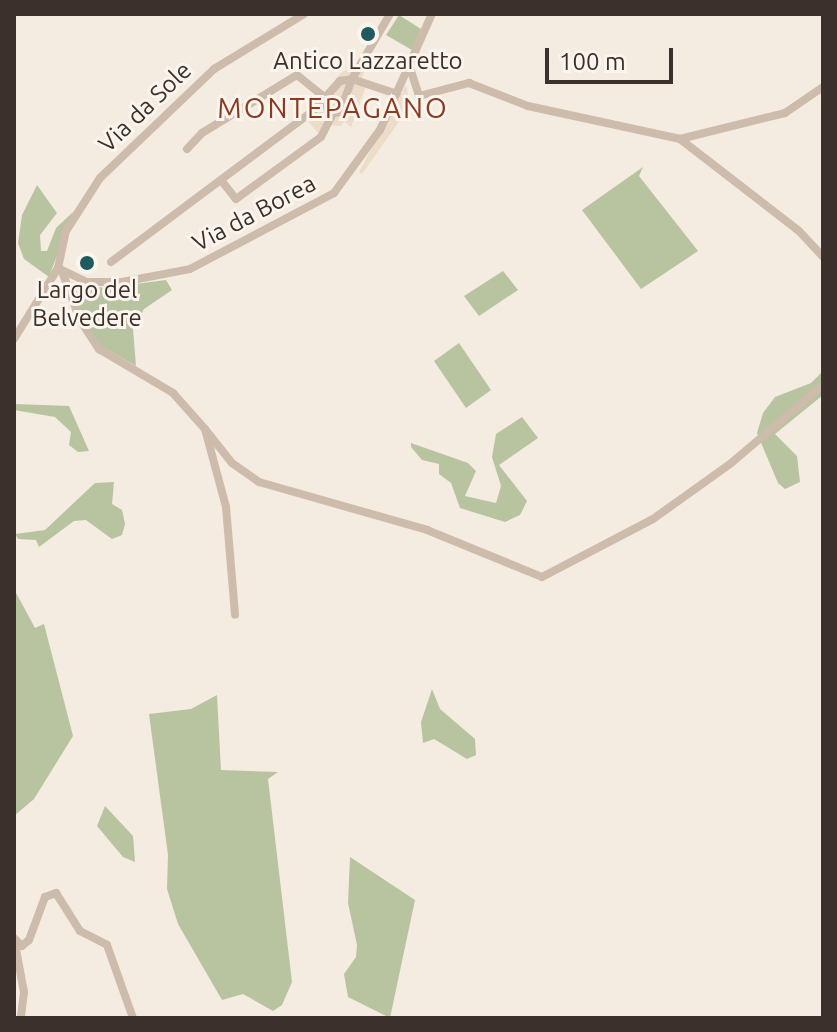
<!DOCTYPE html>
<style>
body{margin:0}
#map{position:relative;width:837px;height:1032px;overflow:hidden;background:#f4ebe1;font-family:Ubuntu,sans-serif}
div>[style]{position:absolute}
.green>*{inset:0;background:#b8c4a0}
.plaza>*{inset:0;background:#ecdcc8}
.minor>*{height:8px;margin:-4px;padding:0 4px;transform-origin:4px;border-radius:4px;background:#cdbbac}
.dots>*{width:22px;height:22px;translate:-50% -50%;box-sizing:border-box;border:4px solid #fbf5ee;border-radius:50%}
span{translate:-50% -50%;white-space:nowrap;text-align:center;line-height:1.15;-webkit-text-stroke:6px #fbf5ee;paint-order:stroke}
.poi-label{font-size:24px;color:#3b302b}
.street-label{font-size:24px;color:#3b302b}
.quarter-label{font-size:28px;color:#8c3b22;letter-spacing:2px}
.frame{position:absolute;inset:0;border:16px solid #3b302b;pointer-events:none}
.scale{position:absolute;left:545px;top:48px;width:128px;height:36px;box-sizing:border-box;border:4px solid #3b302b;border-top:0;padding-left:10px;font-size:24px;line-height:28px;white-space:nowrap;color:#3b302b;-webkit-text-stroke:6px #fbf5ee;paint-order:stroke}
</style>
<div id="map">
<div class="green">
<div style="clip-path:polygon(399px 15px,421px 29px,412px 50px,386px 35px)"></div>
<div style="clip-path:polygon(643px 167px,639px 176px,698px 251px,641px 289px,582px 210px)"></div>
<div style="clip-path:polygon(37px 185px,57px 213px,40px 235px,41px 251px,47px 251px,56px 228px,73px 212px,49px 277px,24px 259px,18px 243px,22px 215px)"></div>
<div style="clip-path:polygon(503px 271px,518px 290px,479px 316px,464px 296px)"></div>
<div style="clip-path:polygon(166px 280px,172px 290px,144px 309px,133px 329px,136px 366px,101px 346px,87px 327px,69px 282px,105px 288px)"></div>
<div style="clip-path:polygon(459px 343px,491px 390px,466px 408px,434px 361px)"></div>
<div style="clip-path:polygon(823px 371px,823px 395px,775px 434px,797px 456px,800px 482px,785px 489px,778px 483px,757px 433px,763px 413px,775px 397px,811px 383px)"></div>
<div style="clip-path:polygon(14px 404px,69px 406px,89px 451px,78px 452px,69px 445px,71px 432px,55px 417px,14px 410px)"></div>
<div style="clip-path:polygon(522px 417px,538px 438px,499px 465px,527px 501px,520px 515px,505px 522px,460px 508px,451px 483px,439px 474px,439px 464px,422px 460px,411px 447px,411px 443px,468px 463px,476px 471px,465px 496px,496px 503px,501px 486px,492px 457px,496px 434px)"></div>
<div style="clip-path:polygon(114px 482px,112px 504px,122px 510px,125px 524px,122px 535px,112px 539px,86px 520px,74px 521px,39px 547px,36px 540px,18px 539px,15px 534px,45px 530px,95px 483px)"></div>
<div style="clip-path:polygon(14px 589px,35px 628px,44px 624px,73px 736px,34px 799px,14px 816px)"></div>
<div style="clip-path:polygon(432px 689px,440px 709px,475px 739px,476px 755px,467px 759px,434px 739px,423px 743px,421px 722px)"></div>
<div style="clip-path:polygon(217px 695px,221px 770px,278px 772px,268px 779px,292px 982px,282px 1005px,273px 1011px,243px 994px,222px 1000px,178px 924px,167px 889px,168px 855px,149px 714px,191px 709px)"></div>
<div style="clip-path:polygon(105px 806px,133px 836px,135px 862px,123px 857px,97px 826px)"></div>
<div style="clip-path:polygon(350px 857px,415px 900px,390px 1018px,348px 997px,344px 974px,356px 957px,357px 945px,348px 903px)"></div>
</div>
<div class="plaza">
<div style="clip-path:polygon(359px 64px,366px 68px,359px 84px,366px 86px,351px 127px,344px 121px,341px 126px,327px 125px,321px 137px,304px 116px,341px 73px)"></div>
<div style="clip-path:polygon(406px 85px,410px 106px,362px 174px,359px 172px)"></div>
</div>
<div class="minor">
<div style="left:410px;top:68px;width:29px;rotate:72deg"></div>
<div style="left:419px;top:96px;width:52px;rotate:-14.6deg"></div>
<div style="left:469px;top:83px;width:63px;rotate:21.3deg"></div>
<div style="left:528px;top:106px;width:156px;rotate:12.2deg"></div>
<div style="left:680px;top:139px;width:108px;rotate:-13.9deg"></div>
<div style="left:785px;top:113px;width:46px;rotate:-34.4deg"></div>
<div style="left:325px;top:99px;width:16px;rotate:75deg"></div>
<div style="left:329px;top:114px;width:11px;rotate:-10deg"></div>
<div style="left:340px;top:112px;width:35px;rotate:-70deg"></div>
<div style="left:352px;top:79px;width:75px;rotate:-59.7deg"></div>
<div style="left:680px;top:139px;width:150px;rotate:37.7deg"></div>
<div style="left:799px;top:231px;width:35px;rotate:47deg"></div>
<div style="left:187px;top:149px;width:22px;rotate:-47deg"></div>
<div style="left:202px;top:133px;width:111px;rotate:-31.4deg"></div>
<div style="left:297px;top:75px;width:36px;rotate:39deg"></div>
<div style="left:221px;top:180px;width:24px;rotate:52deg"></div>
<div style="left:236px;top:199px;width:105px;rotate:-36.1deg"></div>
<div style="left:321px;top:137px;width:25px;rotate:-63deg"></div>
<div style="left:111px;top:262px;width:254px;rotate:-36.8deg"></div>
<div style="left:314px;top:110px;width:39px;rotate:-48deg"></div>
<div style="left:340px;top:81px;width:12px;rotate:-9deg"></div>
<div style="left:352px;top:79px;width:47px;rotate:18.4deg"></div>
<div style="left:58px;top:268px;width:32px;rotate:26deg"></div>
<div style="left:87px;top:282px;width:35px"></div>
<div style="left:122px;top:282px;width:69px;rotate:-10.8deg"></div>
<div style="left:190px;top:269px;width:163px;rotate:-27.8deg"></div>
<div style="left:334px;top:193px;width:78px;rotate:-53.9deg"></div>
<div style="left:380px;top:130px;width:127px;rotate:-65.9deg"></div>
<div style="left:63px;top:274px;width:49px;rotate:69.7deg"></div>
<div style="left:80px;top:320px;width:35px;rotate:57deg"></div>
<div style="left:99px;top:349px;width:86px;rotate:30.7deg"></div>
<div style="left:173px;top:393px;width:48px;rotate:48.4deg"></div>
<div style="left:205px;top:429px;width:81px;rotate:74.9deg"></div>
<div style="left:226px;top:507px;width:108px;rotate:85.2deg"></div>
<div style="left:14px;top:339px;width:84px;rotate:-58.2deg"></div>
<div style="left:58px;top:268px;width:38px;rotate:-78deg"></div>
<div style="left:66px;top:231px;width:63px;rotate:-57.3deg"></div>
<div style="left:100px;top:178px;width:158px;rotate:-43.7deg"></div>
<div style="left:214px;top:69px;width:105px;rotate:-31.4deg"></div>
<div style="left:205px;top:429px;width:43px;rotate:51.5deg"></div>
<div style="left:232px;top:463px;width:33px;rotate:35deg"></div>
<div style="left:259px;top:482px;width:175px;rotate:15.9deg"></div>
<div style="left:427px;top:530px;width:124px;rotate:22.2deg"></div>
<div style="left:542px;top:577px;width:125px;rotate:-27.6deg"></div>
<div style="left:653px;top:519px;width:95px;rotate:-35.5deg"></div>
<div style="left:730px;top:464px;width:122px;rotate:-40.3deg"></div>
<div style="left:14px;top:938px;width:11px;rotate:45deg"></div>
<div style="left:22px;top:946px;width:9px;rotate:-41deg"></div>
<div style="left:29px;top:940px;width:46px;rotate:-69.6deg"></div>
<div style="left:45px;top:897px;width:12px;rotate:-20deg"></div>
<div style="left:56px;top:893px;width:45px;rotate:57.7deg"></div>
<div style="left:80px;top:931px;width:30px;rotate:27deg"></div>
<div style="left:107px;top:945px;width:77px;rotate:70.4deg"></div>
<div style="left:15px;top:944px;width:49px;rotate:79.4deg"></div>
<div style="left:24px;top:992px;width:26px;rotate:97deg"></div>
</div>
<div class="dots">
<div style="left:368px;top:34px;background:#1f5a5e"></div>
<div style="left:87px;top:263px;background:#1f5a5e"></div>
</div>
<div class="poi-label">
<span style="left:368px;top:61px">Antico Lazzaretto</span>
<span style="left:87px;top:304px">Largo del<br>Belvedere</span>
</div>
<div class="street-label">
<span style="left:145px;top:107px;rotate:-44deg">Via da Sole</span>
<span style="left:254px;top:213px;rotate:-28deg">Via da Borea</span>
</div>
<div class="quarter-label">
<span style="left:333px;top:108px">MONTEPAGANO</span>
</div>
<div class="frame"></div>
<div class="scale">100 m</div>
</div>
